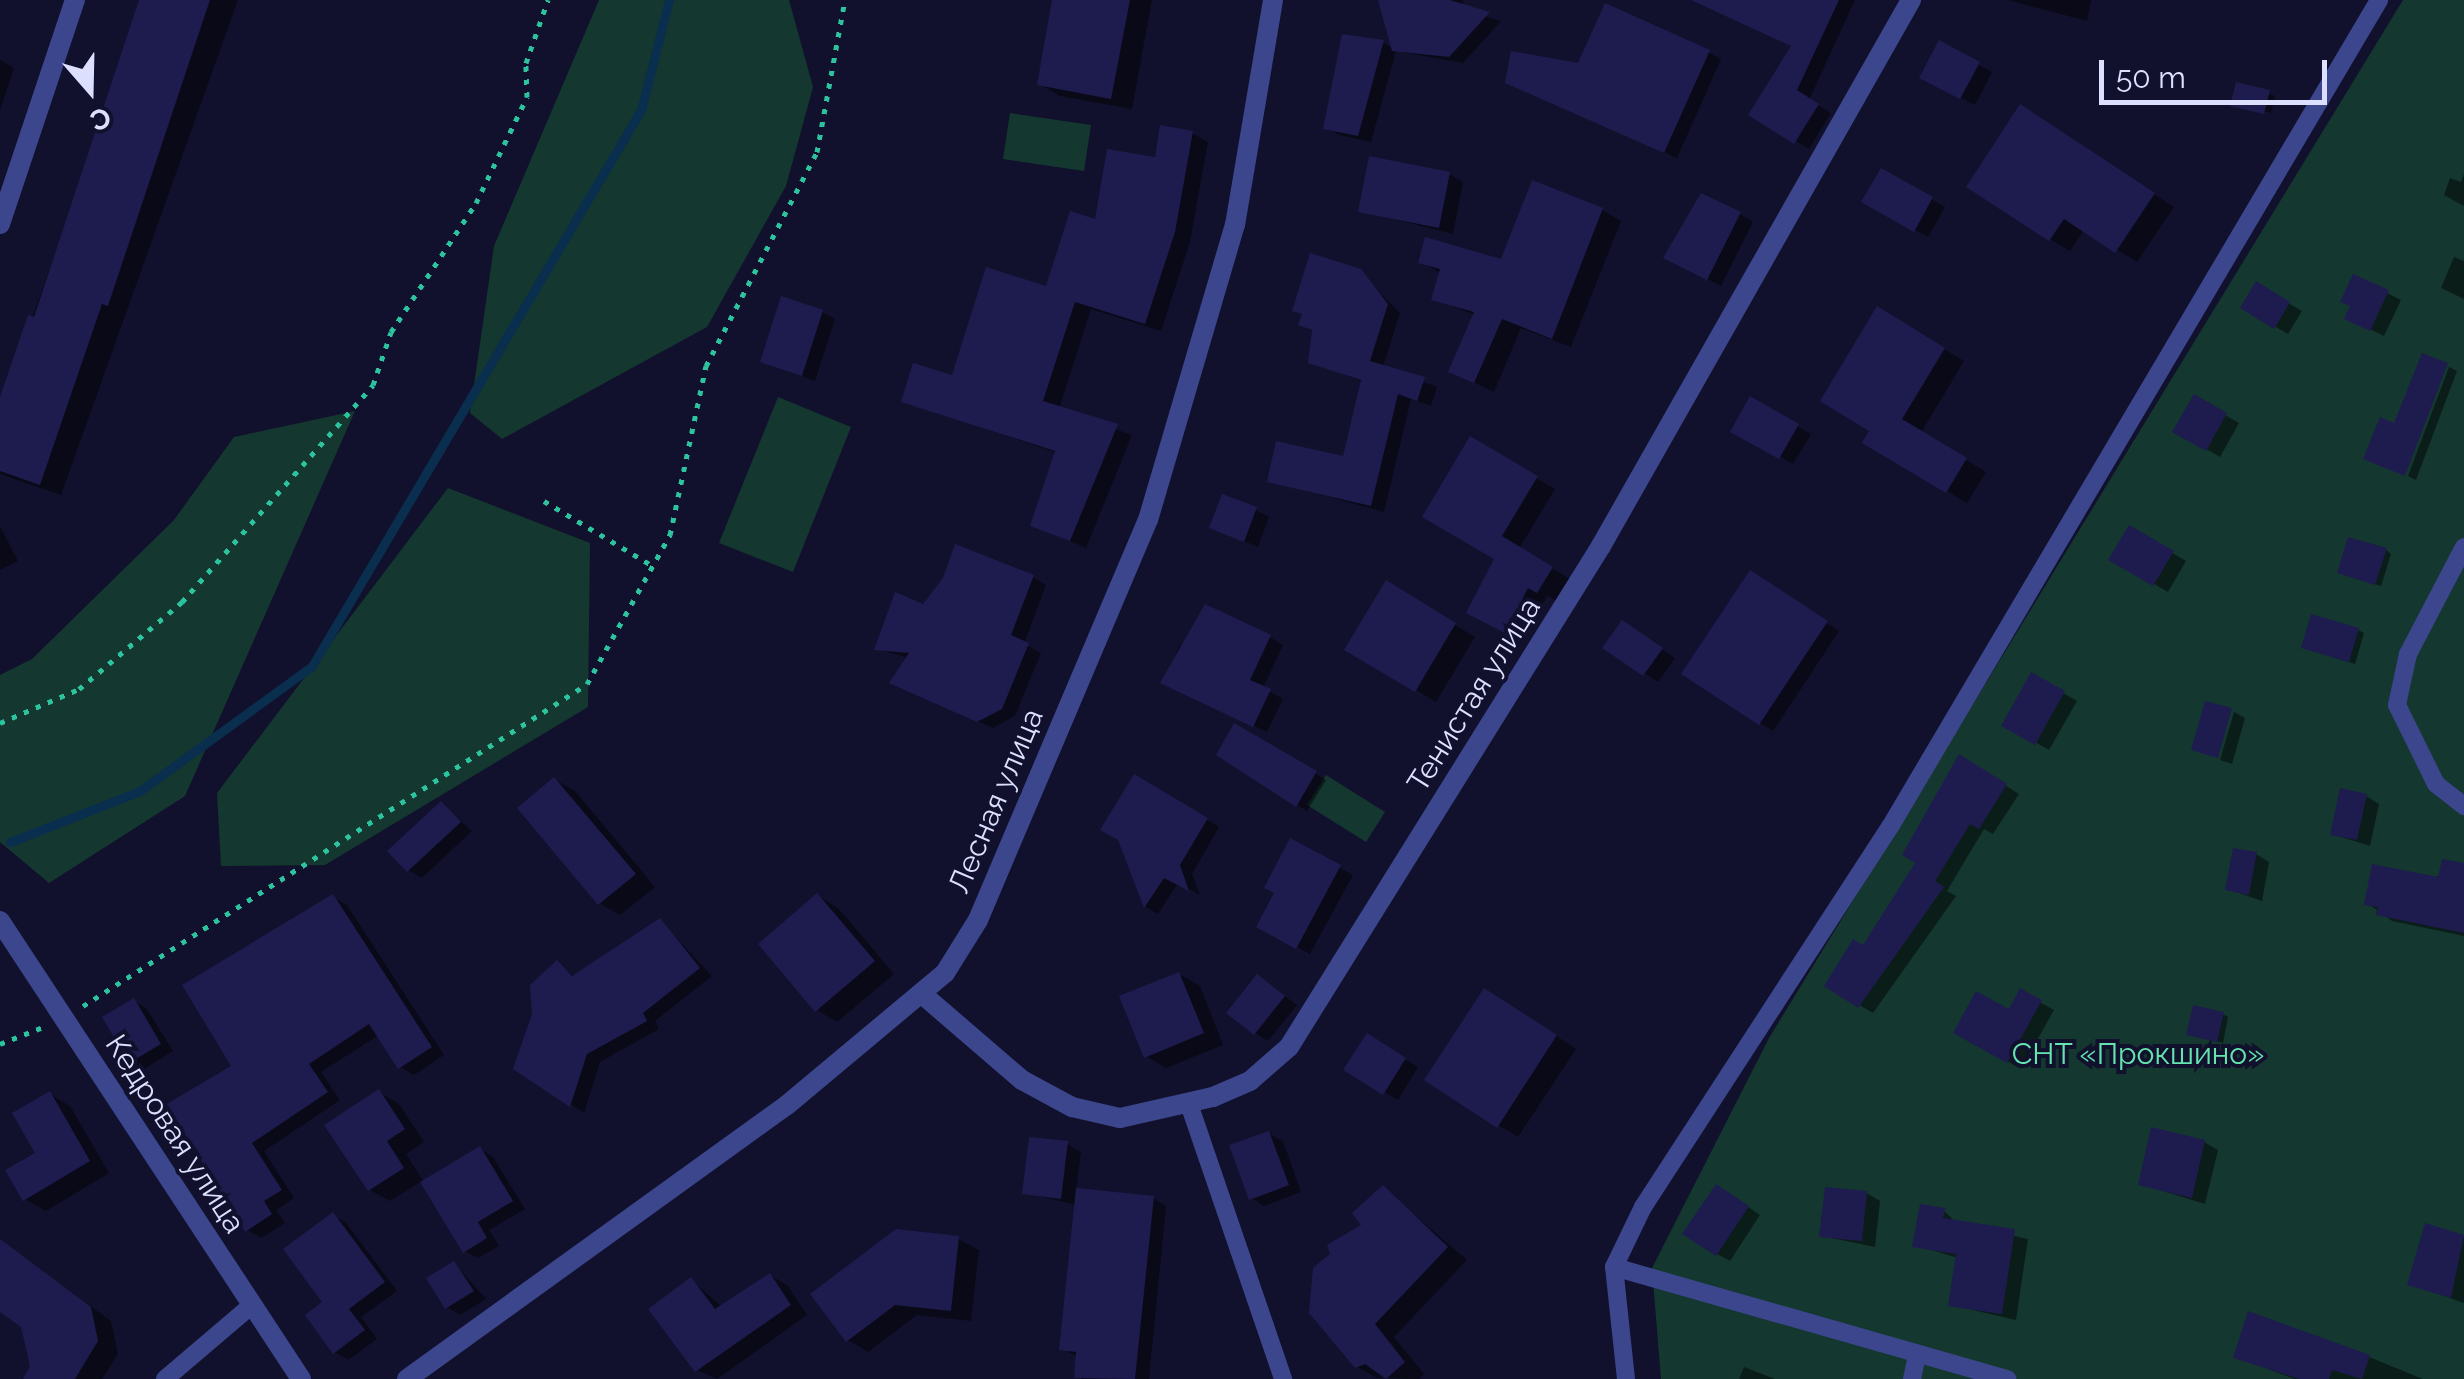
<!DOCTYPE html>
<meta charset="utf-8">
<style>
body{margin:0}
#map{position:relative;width:2464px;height:1379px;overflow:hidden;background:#11112d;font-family:Raleway,sans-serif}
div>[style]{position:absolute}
.green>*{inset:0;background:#143730}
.shadow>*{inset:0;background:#0007}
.stream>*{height:9px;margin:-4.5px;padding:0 4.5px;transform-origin:4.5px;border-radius:4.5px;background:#0a2e4d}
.building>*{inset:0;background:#1e1c4f}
.path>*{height:5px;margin-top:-2.5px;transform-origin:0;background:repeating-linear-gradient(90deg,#2dc39f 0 5px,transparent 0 13px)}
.service>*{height:18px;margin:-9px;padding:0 9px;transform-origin:9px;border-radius:9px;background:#3b468d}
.minor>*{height:20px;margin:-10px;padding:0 10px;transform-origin:10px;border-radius:10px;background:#3b468d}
span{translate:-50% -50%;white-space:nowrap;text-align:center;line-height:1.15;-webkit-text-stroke:8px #11112d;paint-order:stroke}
.street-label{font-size:30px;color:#dddfff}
.park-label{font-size:30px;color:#64e4ae}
.north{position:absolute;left:40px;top:40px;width:100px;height:100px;-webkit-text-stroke:8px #11112d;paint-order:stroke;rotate:160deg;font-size:28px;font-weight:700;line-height:40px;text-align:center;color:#dddfff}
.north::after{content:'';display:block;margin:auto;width:35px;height:45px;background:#dddfff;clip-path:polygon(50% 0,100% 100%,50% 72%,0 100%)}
.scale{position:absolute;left:2099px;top:60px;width:228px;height:45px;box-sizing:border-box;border:5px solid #dddfff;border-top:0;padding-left:12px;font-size:30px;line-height:35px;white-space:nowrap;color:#dddfff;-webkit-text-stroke:8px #11112d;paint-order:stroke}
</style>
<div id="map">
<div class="green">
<div style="clip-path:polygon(599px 0,789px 0,813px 87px,786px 186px,707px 327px,502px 439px,470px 413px,494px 246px)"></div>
<div style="clip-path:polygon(2403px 0,2464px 0,2464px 1379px,1661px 1379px,1652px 1268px,1769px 1038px)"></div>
<div style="clip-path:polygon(1010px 113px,1091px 125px,1084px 171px,1003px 159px)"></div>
<div style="clip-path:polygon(778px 397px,851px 427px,793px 572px,719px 543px)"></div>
<div style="clip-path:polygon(355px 411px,185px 796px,49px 883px,0 842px,0 675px,32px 659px,174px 520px,234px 437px)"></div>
<div style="clip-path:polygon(448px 488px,590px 543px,588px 707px,325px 865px,221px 866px,217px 793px)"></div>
<div style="clip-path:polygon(1326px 775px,1385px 812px,1366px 842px,1307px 805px)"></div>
</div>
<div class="shadow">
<div style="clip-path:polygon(146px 0,238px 0,61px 495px,0 474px,0 408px)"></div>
<div style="clip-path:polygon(1055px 0,1152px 0,1132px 109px,1060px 96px,1039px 84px)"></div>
<div style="clip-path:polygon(1391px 0,1463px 0,1463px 10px,1501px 21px,1463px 63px,1396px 51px,1371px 142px,1339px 135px,1326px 127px,1383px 42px,1393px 49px)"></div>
<div style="clip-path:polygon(1734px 0,1855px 0,1809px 100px,1831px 113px,1809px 149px,1752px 114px,1794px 47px)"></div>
<div style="clip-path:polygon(2008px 0,2091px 0,2087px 21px)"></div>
<div style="clip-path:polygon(1940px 44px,1992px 72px,1975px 105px,1936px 85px)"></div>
<div style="clip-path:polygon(1708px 52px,1721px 59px,1677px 158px,1521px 89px,1579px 66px)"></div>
<div style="clip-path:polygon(0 60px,14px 68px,0 110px)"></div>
<div style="clip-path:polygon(2238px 85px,2275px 96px,2271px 113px,2236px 104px)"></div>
<div style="clip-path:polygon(2041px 119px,2174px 207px,2137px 262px,2084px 229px,2070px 251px,2050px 239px)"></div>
<div style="clip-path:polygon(1192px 133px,1208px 142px,1190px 242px,1161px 331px,1091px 309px,1059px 409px,1132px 435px,1086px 548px,1033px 525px,1057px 453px,904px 401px,954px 378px,1047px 289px,1097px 222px)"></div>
<div style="clip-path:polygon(1882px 171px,1945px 207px,1928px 237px,1864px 201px)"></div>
<div style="clip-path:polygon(1449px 174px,1463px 182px,1453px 234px,1361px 211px)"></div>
<div style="clip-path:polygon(2464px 174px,2464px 206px,2444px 195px,2450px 178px,2461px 182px)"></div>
<div style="clip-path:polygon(1602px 210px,1621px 221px,1571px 347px,1521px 328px,1494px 392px,1451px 371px,1475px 315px,1434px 299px,1441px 273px,1421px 262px,1502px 262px)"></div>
<div style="clip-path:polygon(1740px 214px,1753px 222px,1721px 286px,1680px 265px)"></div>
<div style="clip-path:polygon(2454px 257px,2464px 261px,2464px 299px,2441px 288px)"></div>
<div style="clip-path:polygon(1360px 272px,1400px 313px,1383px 367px,1437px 387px,1431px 406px,1411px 399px,1384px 512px,1270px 481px,1345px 459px,1363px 382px,1311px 362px,1314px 332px,1301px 324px)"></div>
<div style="clip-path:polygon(2355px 277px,2401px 300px,2384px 336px,2361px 325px,2353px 306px)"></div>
<div style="clip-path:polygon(2257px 285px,2302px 311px,2288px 334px,2243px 308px)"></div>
<div style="clip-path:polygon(1878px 310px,1964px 361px,1921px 433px,1986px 472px,1967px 503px,1865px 442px,1872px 430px)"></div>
<div style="clip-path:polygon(822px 312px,835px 319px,815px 381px,763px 361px)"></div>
<div style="clip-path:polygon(2449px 367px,2457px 371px,2416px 480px,2408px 476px)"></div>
<div style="clip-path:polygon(2195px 398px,2239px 423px,2220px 457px,2176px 431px)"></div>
<div style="clip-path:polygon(1751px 400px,1811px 434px,1793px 464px,1734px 431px)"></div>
<div style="clip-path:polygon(1471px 440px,1555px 489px,1519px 549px,1570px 579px,1557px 601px,1547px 596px,1524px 641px,1488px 622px,1497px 558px)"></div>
<div style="clip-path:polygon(1256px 510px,1269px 517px,1258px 547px,1212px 527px)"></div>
<div style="clip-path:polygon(0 526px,18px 561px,0 570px)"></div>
<div style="clip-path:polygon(2130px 528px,2186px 561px,2168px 592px,2111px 559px)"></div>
<div style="clip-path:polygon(2386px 550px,2391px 554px,2381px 586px,2346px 575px)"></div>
<div style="clip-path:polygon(1033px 577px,1046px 585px,1024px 644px,1041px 653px,1015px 716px,993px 728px,906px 689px,909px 658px,877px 649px,924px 608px)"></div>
<div style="clip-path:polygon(1764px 581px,1839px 631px,1773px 731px,1760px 723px)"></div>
<div style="clip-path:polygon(1387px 584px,1475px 637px,1436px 702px,1348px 649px)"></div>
<div style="clip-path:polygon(2358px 630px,2364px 633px,2355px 664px,2310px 650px)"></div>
<div style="clip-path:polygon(1636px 631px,1675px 658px,1658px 682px,1606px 647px)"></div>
<div style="clip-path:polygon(1270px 637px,1283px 645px,1263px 688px,1283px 699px,1267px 732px,1163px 682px,1180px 645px)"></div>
<div style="clip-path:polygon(2032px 675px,2077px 701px,2049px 750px,2004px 725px)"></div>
<div style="clip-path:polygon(2234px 712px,2245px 718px,2232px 764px,2220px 760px)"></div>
<div style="clip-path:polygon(1235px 727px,1326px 780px,1307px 811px,1297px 805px)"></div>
<div style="clip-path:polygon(1960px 757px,2019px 794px,1993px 834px,1984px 829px,1947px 891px,1956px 896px,1873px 1013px,1827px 986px,1864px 948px,1918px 862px)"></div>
<div style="clip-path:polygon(1135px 777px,1219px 827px,1192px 874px,1200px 895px,1178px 883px,1158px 914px,1146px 907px,1120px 838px)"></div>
<div style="clip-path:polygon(555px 780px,575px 791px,655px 887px,620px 915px,599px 903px)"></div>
<div style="clip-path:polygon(2366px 796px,2379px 804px,2370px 846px,2332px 834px)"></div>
<div style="clip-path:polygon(441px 804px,472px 831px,422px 878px,408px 870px)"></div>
<div style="clip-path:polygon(1291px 841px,1353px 875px,1310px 954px,1259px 926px,1277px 892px)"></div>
<div style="clip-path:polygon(2256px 854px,2269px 862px,2262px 901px,2228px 889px)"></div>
<div style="clip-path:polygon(2464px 866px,2464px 936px,2392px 921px,2367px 903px)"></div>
<div style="clip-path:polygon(818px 896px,838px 908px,894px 974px,837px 1022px,817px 1010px)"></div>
<div style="clip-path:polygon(333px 897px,347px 905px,444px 1055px,414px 1075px,400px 1067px,379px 1035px,321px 1072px,340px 1100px,264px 1151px,294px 1198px,276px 1210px,285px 1223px,261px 1238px,247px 1230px,234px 1067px)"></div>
<div style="clip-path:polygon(660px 921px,712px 976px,655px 1021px,659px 1029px,600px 1062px,584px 1113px,516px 1068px,557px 964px,576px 977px)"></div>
<div style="clip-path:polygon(1179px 974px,1200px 986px,1223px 1045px,1166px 1068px,1146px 1056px)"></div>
<div style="clip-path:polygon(1258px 977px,1297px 1005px,1268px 1041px,1255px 1033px)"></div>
<div style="clip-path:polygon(2021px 992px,2054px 1010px,2021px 1069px,1956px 1032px,2010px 1012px)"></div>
<div style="clip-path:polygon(134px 1001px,147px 1009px,173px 1051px,144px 1069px,130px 1061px)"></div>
<div style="clip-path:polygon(1505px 1003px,1576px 1049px,1518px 1137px,1498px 1125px)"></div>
<div style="clip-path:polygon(2223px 1014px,2228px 1017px,2223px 1043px,2189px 1034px)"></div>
<div style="clip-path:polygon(1367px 1037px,1418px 1067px,1398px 1100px,1347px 1070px)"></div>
<div style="clip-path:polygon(379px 1092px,399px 1104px,424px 1142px,406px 1154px,424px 1182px,480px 1149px,493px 1157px,525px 1209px,489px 1230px,499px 1246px,478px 1258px,464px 1251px,422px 1181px,390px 1201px,370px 1190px)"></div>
<div style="clip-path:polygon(50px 1094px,70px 1106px,109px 1173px,46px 1211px,25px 1199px)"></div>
<div style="clip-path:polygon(1269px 1134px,1283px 1141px,1301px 1192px,1264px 1206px,1251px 1198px)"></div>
<div style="clip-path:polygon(2204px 1142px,2218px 1150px,2205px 1204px,2140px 1184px)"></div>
<div style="clip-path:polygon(1067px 1144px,1081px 1152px,1076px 1191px,1153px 1198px,1166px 1206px,1149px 1379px,1081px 1379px,1078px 1357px,1062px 1349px,1077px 1205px,1025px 1193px)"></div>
<div style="clip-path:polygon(1383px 1188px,1467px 1260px,1394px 1337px,1424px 1374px,1419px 1379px,1377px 1378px,1356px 1366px)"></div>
<div style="clip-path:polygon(1867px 1193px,1880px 1201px,1875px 1247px,1822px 1236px)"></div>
<div style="clip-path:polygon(1730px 1195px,1760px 1215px,1730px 1261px,1717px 1254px)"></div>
<div style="clip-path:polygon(1944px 1211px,1957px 1223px,2028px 1239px,2016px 1320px,1951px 1305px,1958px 1258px,1915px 1245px)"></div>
<div style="clip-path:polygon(333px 1215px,346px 1223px,397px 1291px,361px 1317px,377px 1339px,348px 1360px,335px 1352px,326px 1303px)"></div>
<div style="clip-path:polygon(2426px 1226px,2464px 1237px,2464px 1303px,2410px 1284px)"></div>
<div style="clip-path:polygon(958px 1239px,979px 1250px,971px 1321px,917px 1315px,868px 1352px,848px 1340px)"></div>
<div style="clip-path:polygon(0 1241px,111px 1321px,118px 1354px,102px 1379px,26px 1379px,32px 1366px,23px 1325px,0 1309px)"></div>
<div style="clip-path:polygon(454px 1263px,486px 1299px,460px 1315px,447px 1307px)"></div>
<div style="clip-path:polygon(770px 1275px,788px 1286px,807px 1315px,717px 1379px,697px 1370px,691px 1280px,722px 1307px)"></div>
<div style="clip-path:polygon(2236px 1357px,2369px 1357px,2423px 1379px,2295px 1379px)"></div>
<div style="clip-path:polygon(1744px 1367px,1775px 1379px,1739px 1379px)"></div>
</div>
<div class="stream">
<div style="left:10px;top:842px;width:140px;rotate:-21.4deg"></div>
<div style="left:140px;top:791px;width:213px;rotate:-36deg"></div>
<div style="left:312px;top:666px;width:646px;rotate:-59.39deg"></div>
<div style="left:641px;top:110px;width:114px;rotate:-75.7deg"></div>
</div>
<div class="building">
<div style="clip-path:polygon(139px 0,210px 0,108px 306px,102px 304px,40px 485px,0 471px,0 397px,28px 315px,34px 317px)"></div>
<div style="clip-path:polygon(1052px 0,1130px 0,1111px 99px,1037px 85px)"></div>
<div style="clip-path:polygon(1378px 0,1450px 0,1490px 12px,1449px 57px,1392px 51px)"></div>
<div style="clip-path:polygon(1691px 0,1839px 0,1797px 90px,1819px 104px,1794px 144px,1748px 115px,1791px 46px)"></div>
<div style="clip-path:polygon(1605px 3px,1710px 50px,1664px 153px,1505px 83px,1511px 51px,1578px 63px)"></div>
<div style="clip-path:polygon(1342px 34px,1384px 40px,1358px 136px,1323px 129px)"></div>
<div style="clip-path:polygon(1939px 40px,1980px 62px,1960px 99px,1919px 78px)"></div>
<div style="clip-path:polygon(2236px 82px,2270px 90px,2264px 114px,2230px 106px)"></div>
<div style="clip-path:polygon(2020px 104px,2155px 193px,2115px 253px,2064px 219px,2049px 241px,1966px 187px)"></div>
<div style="clip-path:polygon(1160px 125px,1193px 131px,1175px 232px,1145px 324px,1075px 302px,1043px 401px,1118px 424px,1070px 541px,1030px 526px,1055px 451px,901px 402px,913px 363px,952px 375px,986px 267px,1046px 286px,1070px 211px,1095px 219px,1107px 149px,1155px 157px)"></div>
<div style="clip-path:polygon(1369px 156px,1450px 172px,1439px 228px,1358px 212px)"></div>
<div style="clip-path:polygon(1881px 168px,1933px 197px,1914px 232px,1861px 202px)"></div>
<div style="clip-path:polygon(1532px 180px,1603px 208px,1552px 339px,1502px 319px,1474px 383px,1448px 372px,1474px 312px,1431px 300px,1440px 269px,1418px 263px,1425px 237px,1501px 259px)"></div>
<div style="clip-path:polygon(1701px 193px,1741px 212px,1707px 280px,1663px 258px)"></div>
<div style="clip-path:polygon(1310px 253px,1361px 269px,1388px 304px,1370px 361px,1425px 377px,1417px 401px,1398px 394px,1371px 506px,1267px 482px,1276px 441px,1343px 456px,1361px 380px,1308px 363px,1312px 330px,1298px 325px,1302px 314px,1292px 311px)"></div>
<div style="clip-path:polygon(2353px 274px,2389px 290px,2370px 331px,2344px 319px,2350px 306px,2340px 302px)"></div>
<div style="clip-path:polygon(2256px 281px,2290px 302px,2274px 329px,2240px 308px)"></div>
<div style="clip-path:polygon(781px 296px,823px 310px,802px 376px,760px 362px)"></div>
<div style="clip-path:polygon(1877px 306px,1945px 348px,1902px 419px,1967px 458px,1946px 493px,1862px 443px,1869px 431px,1820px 401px)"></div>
<div style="clip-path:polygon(2422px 353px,2448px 363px,2405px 476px,2363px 459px,2380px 417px,2394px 423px)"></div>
<div style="clip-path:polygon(2194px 394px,2227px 413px,2206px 451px,2172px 432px)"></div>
<div style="clip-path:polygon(1750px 396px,1799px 424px,1779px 459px,1730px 432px)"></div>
<div style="clip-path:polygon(1470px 436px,1538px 476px,1502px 536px,1553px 567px,1537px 593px,1528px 588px,1505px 633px,1466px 613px,1494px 559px,1422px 517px)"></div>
<div style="clip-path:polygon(1222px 494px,1257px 507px,1244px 542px,1209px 528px)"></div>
<div style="clip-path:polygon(2129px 525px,2174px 551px,2153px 586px,2108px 560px)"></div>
<div style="clip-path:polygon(2348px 537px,2387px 548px,2375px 585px,2337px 573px)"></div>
<div style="clip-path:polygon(955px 544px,1034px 575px,1011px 635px,1029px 643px,1002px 709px,977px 722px,889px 683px,909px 653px,874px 650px,895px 592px,923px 604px,943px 578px)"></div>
<div style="clip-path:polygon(1750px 570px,1828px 621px,1759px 725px,1681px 674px)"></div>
<div style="clip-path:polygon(1386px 580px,1456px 623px,1415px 692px,1344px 650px)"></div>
<div style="clip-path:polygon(1205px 604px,1271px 635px,1250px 680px,1271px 689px,1253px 727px,1160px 683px)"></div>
<div style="clip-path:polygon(2311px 614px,2359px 628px,2349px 662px,2301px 648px)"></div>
<div style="clip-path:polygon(1622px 620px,1663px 648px,1643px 676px,1602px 648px)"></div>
<div style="clip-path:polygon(2031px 672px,2065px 691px,2035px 745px,2001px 726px)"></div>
<div style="clip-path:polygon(2205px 701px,2232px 708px,2218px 758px,2191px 750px)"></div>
<div style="clip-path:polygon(1234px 723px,1317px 771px,1296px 807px,1216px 755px)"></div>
<div style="clip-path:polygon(1959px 754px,2007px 784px,1979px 829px,1970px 824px,1935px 881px,1944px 887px,1858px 1008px,1824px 986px,1853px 939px,1863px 945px,1915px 863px,1902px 855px)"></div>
<div style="clip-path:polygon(1134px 774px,1208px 818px,1180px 865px,1189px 891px,1164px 878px,1144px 908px,1118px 840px,1100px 830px)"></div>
<div style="clip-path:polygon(554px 777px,636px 874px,598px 905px,517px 808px)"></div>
<div style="clip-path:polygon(2340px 788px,2367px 794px,2357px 840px,2330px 835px)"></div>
<div style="clip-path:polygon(441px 801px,461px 822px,407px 872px,387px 851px)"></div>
<div style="clip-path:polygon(1290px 838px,1341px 865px,1296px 949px,1256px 927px,1274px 893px,1264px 888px)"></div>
<div style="clip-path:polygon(2233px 848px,2257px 852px,2249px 895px,2225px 890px)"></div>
<div style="clip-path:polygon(2442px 859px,2464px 863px,2464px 933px,2376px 915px,2378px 907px,2364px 905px,2372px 864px,2438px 877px)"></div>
<div style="clip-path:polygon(817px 893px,875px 961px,815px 1012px,758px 944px)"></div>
<div style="clip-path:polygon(333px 894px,432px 1047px,398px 1069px,369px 1024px,309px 1064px,328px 1092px,252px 1143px,282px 1190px,264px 1201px,272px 1214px,245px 1232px,167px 1104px,231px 1066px,182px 985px)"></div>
<div style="clip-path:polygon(660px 918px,700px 968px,643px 1013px,647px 1021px,587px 1054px,570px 1107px,513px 1069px,532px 1014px,530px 985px,557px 960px,572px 976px)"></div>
<div style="clip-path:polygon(1179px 972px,1204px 1033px,1144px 1058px,1119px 996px)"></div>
<div style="clip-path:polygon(1257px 974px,1285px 996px,1254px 1035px,1226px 1013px)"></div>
<div style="clip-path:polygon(1484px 988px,1557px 1035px,1497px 1128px,1424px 1080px)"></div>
<div style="clip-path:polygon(2020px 988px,2042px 1000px,2007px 1063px,1953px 1033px,1976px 991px,2009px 1009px)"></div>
<div style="clip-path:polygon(134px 998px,161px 1044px,129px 1063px,102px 1017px)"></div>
<div style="clip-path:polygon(2193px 1005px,2224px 1012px,2217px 1042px,2186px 1035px)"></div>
<div style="clip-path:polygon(1367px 1033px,1406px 1058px,1383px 1095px,1343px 1070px)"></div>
<div style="clip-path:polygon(379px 1089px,405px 1129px,387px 1141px,404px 1168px,368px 1191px,324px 1125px)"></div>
<div style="clip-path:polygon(50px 1091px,90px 1161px,23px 1201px,5px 1170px,35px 1153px,12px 1113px)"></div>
<div style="clip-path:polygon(2151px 1127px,2205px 1140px,2192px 1198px,2138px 1185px)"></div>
<div style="clip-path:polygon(1269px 1131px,1289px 1185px,1249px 1200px,1229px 1145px)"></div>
<div style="clip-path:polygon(1029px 1137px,1068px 1141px,1061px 1199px,1022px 1194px)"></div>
<div style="clip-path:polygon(480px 1146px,513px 1201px,478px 1222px,487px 1238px,463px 1253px,420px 1182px)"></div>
<div style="clip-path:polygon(1716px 1184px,1749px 1206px,1716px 1256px,1682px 1234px)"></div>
<div style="clip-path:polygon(1383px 1185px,1448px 1247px,1375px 1324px,1405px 1362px,1386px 1379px,1365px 1364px,1355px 1368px,1309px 1313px,1313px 1268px,1330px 1254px,1327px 1245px,1361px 1225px,1352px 1213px)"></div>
<div style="clip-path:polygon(1825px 1187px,1867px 1191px,1862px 1241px,1819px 1237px)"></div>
<div style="clip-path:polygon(1076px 1188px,1154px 1196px,1135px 1379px,1074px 1378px,1076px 1352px,1059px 1350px)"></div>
<div style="clip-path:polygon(1920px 1204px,1945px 1208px,1943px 1218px,2015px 1229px,2002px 1314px,1948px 1306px,1956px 1254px,1912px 1247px)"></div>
<div style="clip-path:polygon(333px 1212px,385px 1282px,349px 1309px,365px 1330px,333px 1354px,305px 1315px,322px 1302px,283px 1249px)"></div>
<div style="clip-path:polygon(2425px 1223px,2464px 1235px,2451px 1298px,2407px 1285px)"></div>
<div style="clip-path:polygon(896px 1229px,959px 1236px,951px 1311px,895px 1305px,846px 1342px,810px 1294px)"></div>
<div style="clip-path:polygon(0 1239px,91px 1307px,98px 1341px,75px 1379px,23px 1379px,30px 1366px,21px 1327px,0 1312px)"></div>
<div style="clip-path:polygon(454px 1261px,474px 1291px,445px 1309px,426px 1278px)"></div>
<div style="clip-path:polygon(770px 1273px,791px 1305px,695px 1372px,648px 1309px,691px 1277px,715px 1309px)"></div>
<div style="clip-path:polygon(2248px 1311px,2370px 1355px,2362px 1379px,2332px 1370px,2329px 1379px,2300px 1379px,2233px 1358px)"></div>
</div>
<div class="path">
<div style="left:544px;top:501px;width:127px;rotate:30.8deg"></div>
<div style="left:0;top:723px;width:86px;rotate:-23.3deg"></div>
<div style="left:79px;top:689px;width:135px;rotate:-40.2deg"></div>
<div style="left:182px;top:602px;width:289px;rotate:-48.6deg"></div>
<div style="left:373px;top:385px;width:56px;rotate:-71.2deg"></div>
<div style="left:391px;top:332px;width:154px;rotate:-56.6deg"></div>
<div style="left:476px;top:203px;width:118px;rotate:-64.3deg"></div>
<div style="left:527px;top:97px;width:34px;rotate:-92deg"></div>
<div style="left:526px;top:63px;width:67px;rotate:-70.8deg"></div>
<div style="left:83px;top:1006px;width:598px;rotate:-32.57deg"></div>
<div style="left:587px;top:684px;width:171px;rotate:-60.9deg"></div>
<div style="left:670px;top:535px;width:173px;rotate:-78deg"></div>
<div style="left:706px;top:366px;width:241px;rotate:-62.6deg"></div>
<div style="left:817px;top:152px;width:155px;rotate:-79.6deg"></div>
<div style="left:0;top:1044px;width:46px;rotate:-21.6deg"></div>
</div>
<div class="service">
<div style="left:2464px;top:547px;width:121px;rotate:117.6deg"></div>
<div style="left:2408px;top:654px;width:52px;rotate:102.2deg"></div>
<div style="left:2397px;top:705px;width:88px;rotate:63.7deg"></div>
<div style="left:2436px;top:784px;width:36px;rotate:38deg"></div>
<div style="left:1189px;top:1104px;width:291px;rotate:71.1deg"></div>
<div style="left:1614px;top:1267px;width:409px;rotate:15.9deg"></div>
<div style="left:165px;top:1379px;width:114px;rotate:-40.4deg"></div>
<div style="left:1626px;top:1379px;width:113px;rotate:-96.1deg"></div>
<div style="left:1614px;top:1267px;width:67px;rotate:-64.2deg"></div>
<div style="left:1643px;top:1207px;width:453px;rotate:-57deg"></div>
<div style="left:1890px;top:827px;width:961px;rotate:-59.4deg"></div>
<div style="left:1912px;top:1379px;width:24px;rotate:-78deg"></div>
</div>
<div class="minor">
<div style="left:0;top:224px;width:236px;rotate:-71.5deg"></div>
<div style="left:0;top:921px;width:548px;rotate:56.69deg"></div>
<div style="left:922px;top:994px;width:132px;rotate:40.7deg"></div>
<div style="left:1022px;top:1080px;width:57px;rotate:28.4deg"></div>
<div style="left:1072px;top:1107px;width:49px;rotate:12.9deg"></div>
<div style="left:1120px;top:1118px;width:95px;rotate:-12.7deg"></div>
<div style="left:1213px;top:1097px;width:40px;rotate:-23.4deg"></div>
<div style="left:1250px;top:1081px;width:52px;rotate:-41.1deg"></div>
<div style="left:1289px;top:1047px;width:590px;rotate:-58.09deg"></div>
<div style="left:1601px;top:546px;width:628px;rotate:-60.41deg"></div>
<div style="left:407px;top:1379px;width:468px;rotate:-35.8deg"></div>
<div style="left:787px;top:1105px;width:206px;rotate:-39.9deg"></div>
<div style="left:945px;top:973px;width:62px;rotate:-58.1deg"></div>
<div style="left:978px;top:920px;width:435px;rotate:-67deg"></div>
<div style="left:1148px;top:520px;width:308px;rotate:-73.6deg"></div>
<div style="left:1235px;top:225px;width:228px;rotate:-80.4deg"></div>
</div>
<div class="street-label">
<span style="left:1474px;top:695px;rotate:-58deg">Тенистая улица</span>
<span style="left:996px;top:801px;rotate:-67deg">Лесная улица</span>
<span style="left:175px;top:1134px;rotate:57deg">Кедровая улица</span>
</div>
<div class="park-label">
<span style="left:2138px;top:1054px">СНТ «Прокшино»</span>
</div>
<div class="north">С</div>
<div class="scale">50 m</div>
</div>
